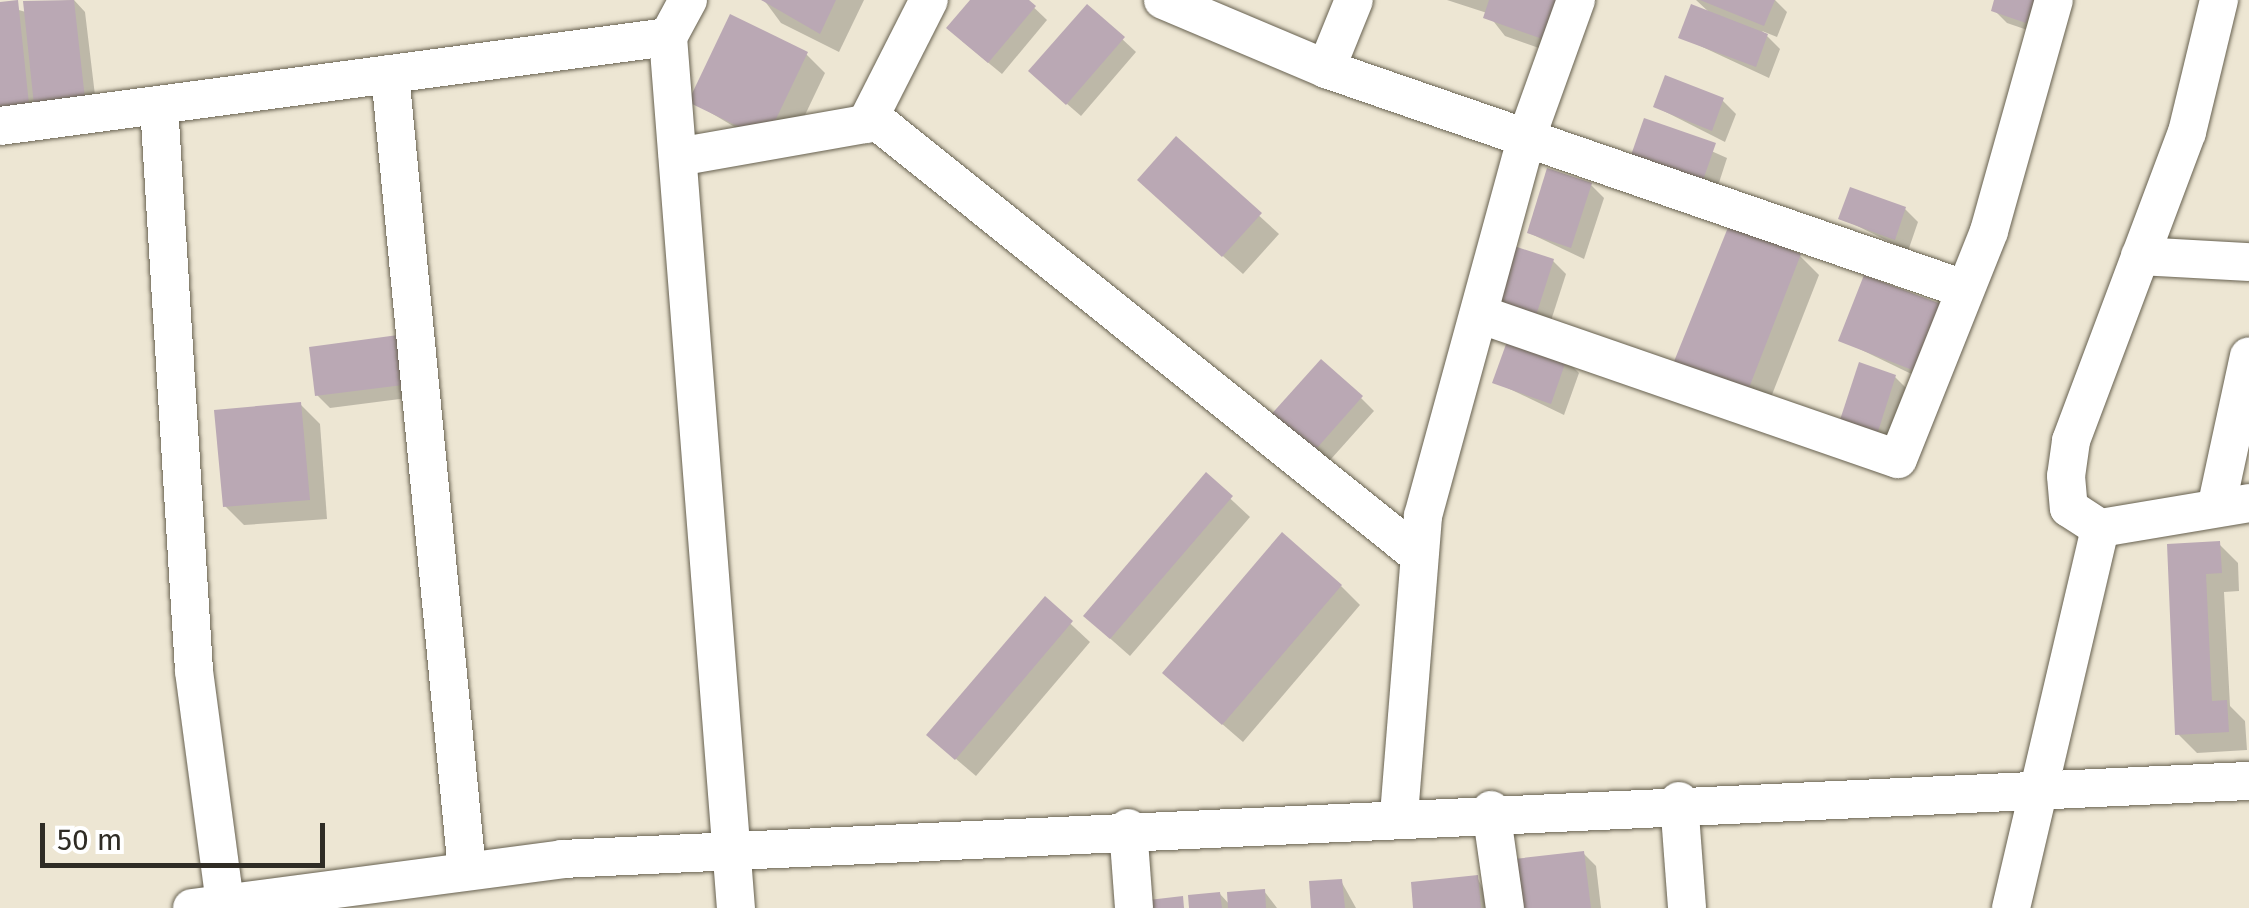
<!DOCTYPE html>
<style>
body{margin:0}
#map{position:relative;width:2249px;height:908px;overflow:hidden;background:#ede6d3;font-family:"Fira Sans",sans-serif}
div>[style]{position:absolute}
.shadow>*{inset:0;background:#0003}
.building>*{inset:0;background:#baa8b4}
.roads{filter:drop-shadow(0 0 2px #676150) drop-shadow(0 0 2px #676150)}
.minor>*{height:38px;margin:-19px;padding:0 19px;transform-origin:19px;border-radius:19px;background:#fff}
span{translate:-50% -50%;white-space:nowrap;text-align:center;line-height:1.15;-webkit-text-stroke:10px #fff;paint-order:stroke}
.scale{position:absolute;left:40px;top:823px;width:285px;height:45px;box-sizing:border-box;border:5px solid #2f2c25;border-top:0;padding-left:12px;font-size:30px;line-height:35px;white-space:nowrap;color:#2f2c25;-webkit-text-stroke:8px #fff;paint-order:stroke}
</style>
<div id="map">
<div class="shadow">
<div style="clip-path:polygon(74px 0,85px 12px,97px 112px,0 127px,0 5px,26px 12px,25px 4px)"></div>
<div style="clip-path:polygon(764px 0,864px 0,839px 52px,781px 23px)"></div>
<div style="clip-path:polygon(973px 0,1026px 0,1047px 20px,1002px 74px,962px 41px)"></div>
<div style="clip-path:polygon(1447px 0,1591px 0,1570px 59px,1505px 36px,1487px 13px)"></div>
<div style="clip-path:polygon(1696px 0,1775px 0,1787px 12px,1777px 37px,1762px 31px,1780px 49px,1769px 78px,1681px 37px,1711px 14px)"></div>
<div style="clip-path:polygon(1997px 0,2052px 0,2039px 34px,2007px 23px,1994px 10px)"></div>
<div style="clip-path:polygon(1088px 7px,1136px 52px,1081px 116px,1044px 84px)"></div>
<div style="clip-path:polygon(806px 54px,825px 73px,785px 157px,691px 101px)"></div>
<div style="clip-path:polygon(1723px 101px,1736px 114px,1725px 142px,1656px 107px)"></div>
<div style="clip-path:polygon(1646px 122px,1727px 158px,1715px 195px)"></div>
<div style="clip-path:polygon(1176px 140px,1279px 234px,1243px 274px,1159px 199px)"></div>
<div style="clip-path:polygon(1591px 185px,1604px 198px,1584px 259px,1529px 233px)"></div>
<div style="clip-path:polygon(1905px 209px,1918px 222px,1908px 251px,1841px 218px)"></div>
<div style="clip-path:polygon(1800px 256px,1819px 275px,1766px 410px,1695px 382px)"></div>
<div style="clip-path:polygon(1553px 261px,1566px 274px,1546px 336px,1505px 323px)"></div>
<div style="clip-path:polygon(1939px 307px,1928px 382px,1841px 340px)"></div>
<div style="clip-path:polygon(412px 336px,431px 395px,330px 408px,317px 395px)"></div>
<div style="clip-path:polygon(1566px 360px,1579px 373px,1564px 415px,1495px 382px)"></div>
<div style="clip-path:polygon(1895px 377px,1908px 390px,1888px 452px,1853px 441px)"></div>
<div style="clip-path:polygon(1361px 398px,1374px 411px,1323px 468px,1283px 432px)"></div>
<div style="clip-path:polygon(301px 405px,320px 424px,327px 519px,244px 525px,225px 506px)"></div>
<div style="clip-path:polygon(1206px 476px,1250px 517px,1130px 656px,1105px 634px)"></div>
<div style="clip-path:polygon(2219px 544px,2238px 563px,2239px 591px,2224px 592px,2230px 706px,2245px 721px,2247px 750px,2197px 753px,2178px 734px,2169px 546px)"></div>
<div style="clip-path:polygon(1341px 586px,1360px 605px,1243px 742px,1184px 691px)"></div>
<div style="clip-path:polygon(1045px 600px,1090px 642px,976px 776px,949px 753px)"></div>
<div style="clip-path:polygon(1583px 853px,1596px 866px,1601px 908px,1522px 908px)"></div>
<div style="clip-path:polygon(1477px 877px,1492px 908px,1416px 908px)"></div>
<div style="clip-path:polygon(1341px 881px,1356px 908px,1314px 908px)"></div>
<div style="clip-path:polygon(1264px 891px,1277px 908px,1192px 908px,1220px 894px,1231px 906px)"></div>
</div>
<div class="building">
<div style="clip-path:polygon(18px 0,29px 104px,0 107px,0 2px)"></div>
<div style="clip-path:polygon(74px 0,85px 99px,34px 105px,23px 1px)"></div>
<div style="clip-path:polygon(761px 0,836px 0,820px 34px)"></div>
<div style="clip-path:polygon(970px 0,1029px 0,1036px 6px,988px 63px,946px 28px)"></div>
<div style="clip-path:polygon(1489px 0,1566px 0,1551px 42px,1483px 18px)"></div>
<div style="clip-path:polygon(1700px 0,1775px 0,1764px 26px)"></div>
<div style="clip-path:polygon(1994px 0,2035px 0,2026px 23px,1991px 11px)"></div>
<div style="clip-path:polygon(1087px 4px,1125px 37px,1066px 105px,1028px 71px)"></div>
<div style="clip-path:polygon(1691px 4px,1768px 34px,1756px 67px,1678px 38px)"></div>
<div style="clip-path:polygon(730px 14px,808px 52px,766px 140px,688px 102px)"></div>
<div style="clip-path:polygon(1665px 75px,1724px 98px,1712px 131px,1653px 107px)"></div>
<div style="clip-path:polygon(1644px 118px,1716px 143px,1702px 183px,1630px 158px)"></div>
<div style="clip-path:polygon(1176px 136px,1262px 213px,1222px 257px,1137px 180px)"></div>
<div style="clip-path:polygon(1547px 168px,1592px 183px,1571px 248px,1527px 233px)"></div>
<div style="clip-path:polygon(1850px 187px,1906px 207px,1895px 240px,1838px 219px)"></div>
<div style="clip-path:polygon(1729px 225px,1801px 254px,1747px 393px,1673px 364px)"></div>
<div style="clip-path:polygon(1511px 245px,1554px 259px,1533px 325px,1489px 311px)"></div>
<div style="clip-path:polygon(1864px 275px,1941px 304px,1915px 371px,1838px 341px)"></div>
<div style="clip-path:polygon(413px 333px,419px 383px,315px 396px,309px 347px)"></div>
<div style="clip-path:polygon(1509px 336px,1567px 358px,1551px 404px,1492px 383px)"></div>
<div style="clip-path:polygon(1321px 359px,1363px 396px,1309px 457px,1267px 419px)"></div>
<div style="clip-path:polygon(1859px 362px,1896px 375px,1875px 441px,1837px 429px)"></div>
<div style="clip-path:polygon(301px 402px,310px 500px,223px 507px,214px 410px)"></div>
<div style="clip-path:polygon(1206px 472px,1233px 496px,1110px 639px,1083px 616px)"></div>
<div style="clip-path:polygon(1282px 532px,1342px 585px,1222px 725px,1162px 673px)"></div>
<div style="clip-path:polygon(2220px 541px,2222px 573px,2206px 574px,2212px 701px,2227px 700px,2229px 732px,2175px 735px,2167px 544px)"></div>
<div style="clip-path:polygon(1045px 596px,1073px 621px,955px 760px,926px 735px)"></div>
<div style="clip-path:polygon(1584px 851px,1591px 908px,1520px 908px,1514px 859px)"></div>
<div style="clip-path:polygon(1478px 875px,1481px 908px,1413px 908px,1411px 882px)"></div>
<div style="clip-path:polygon(1342px 879px,1345px 908px,1311px 908px,1309px 881px)"></div>
<div style="clip-path:polygon(1265px 889px,1266px 908px,1228px 908px,1227px 892px)"></div>
<div style="clip-path:polygon(1220px 892px,1222px 908px,1189px 908px,1188px 895px)"></div>
<div style="clip-path:polygon(1183px 896px,1184px 908px,1141px 908px,1140px 901px)"></div>
</div>
<div class="roads">
<div class="minor">
<div style="left:688px;top:0;width:42px;rotate:118.4deg"></div>
<div style="left:668px;top:37px;width:874px;rotate:85.54deg"></div>
<div style="left:1163px;top:0;width:177px;rotate:22.9deg"></div>
<div style="left:1326px;top:69px;width:675px;rotate:19.03deg"></div>
<div style="left:2219px;top:0;width:136px;rotate:103.6deg"></div>
<div style="left:2187px;top:132px;width:330px;rotate:110.6deg"></div>
<div style="left:2071px;top:441px;width:35px;rotate:98deg"></div>
<div style="left:2066px;top:476px;width:32px;rotate:85deg"></div>
<div style="left:2069px;top:508px;width:37px;rotate:33deg"></div>
<div style="left:2100px;top:528px;width:151px;rotate:-9.5deg"></div>
<div style="left:1326px;top:69px;width:74px;rotate:-67.9deg"></div>
<div style="left:390px;top:74px;width:801px;rotate:84.48deg"></div>
<div style="left:159px;top:105px;width:567px;rotate:86.46deg"></div>
<div style="left:194px;top:671px;width:235px;rotate:82.4deg"></div>
<div style="left:873px;top:118px;width:697px;rotate:38.71deg"></div>
<div style="left:0;top:126px;width:674px;rotate:-7.59deg"></div>
<div style="left:678px;top:157px;width:191px;rotate:-10deg"></div>
<div style="left:866px;top:124px;width:139px;rotate:-63.1deg"></div>
<div style="left:2140px;top:256px;width:109px;rotate:3.2deg"></div>
<div style="left:1479px;top:314px;width:443px;rotate:19.1deg"></div>
<div style="left:1898px;top:459px;width:245px;rotate:-68.2deg"></div>
<div style="left:1989px;top:231px;width:240px;rotate:-74.3deg"></div>
<div style="left:2217px;top:504px;width:151px;rotate:-77.8deg"></div>
<div style="left:1679px;top:801px;width:107px;rotate:85.7deg"></div>
<div style="left:1491px;top:810px;width:99px;rotate:81.9deg"></div>
<div style="left:1399px;top:815px;width:300px;rotate:-85.4deg"></div>
<div style="left:1423px;top:516px;width:394px;rotate:-74.7deg"></div>
<div style="left:1527px;top:136px;width:145px;rotate:-70.2deg"></div>
<div style="left:1128px;top:828px;width:80px;rotate:85.7deg"></div>
<div style="left:192px;top:908px;width:373px;rotate:-7.5deg"></div>
<div style="left:562px;top:859px;width:1689px;rotate:-2.65deg"></div>
<div style="left:2011px;top:908px;width:390px;rotate:-76.8deg"></div>
</div>
</div>
<div class="scale">50 m</div>
</div>
